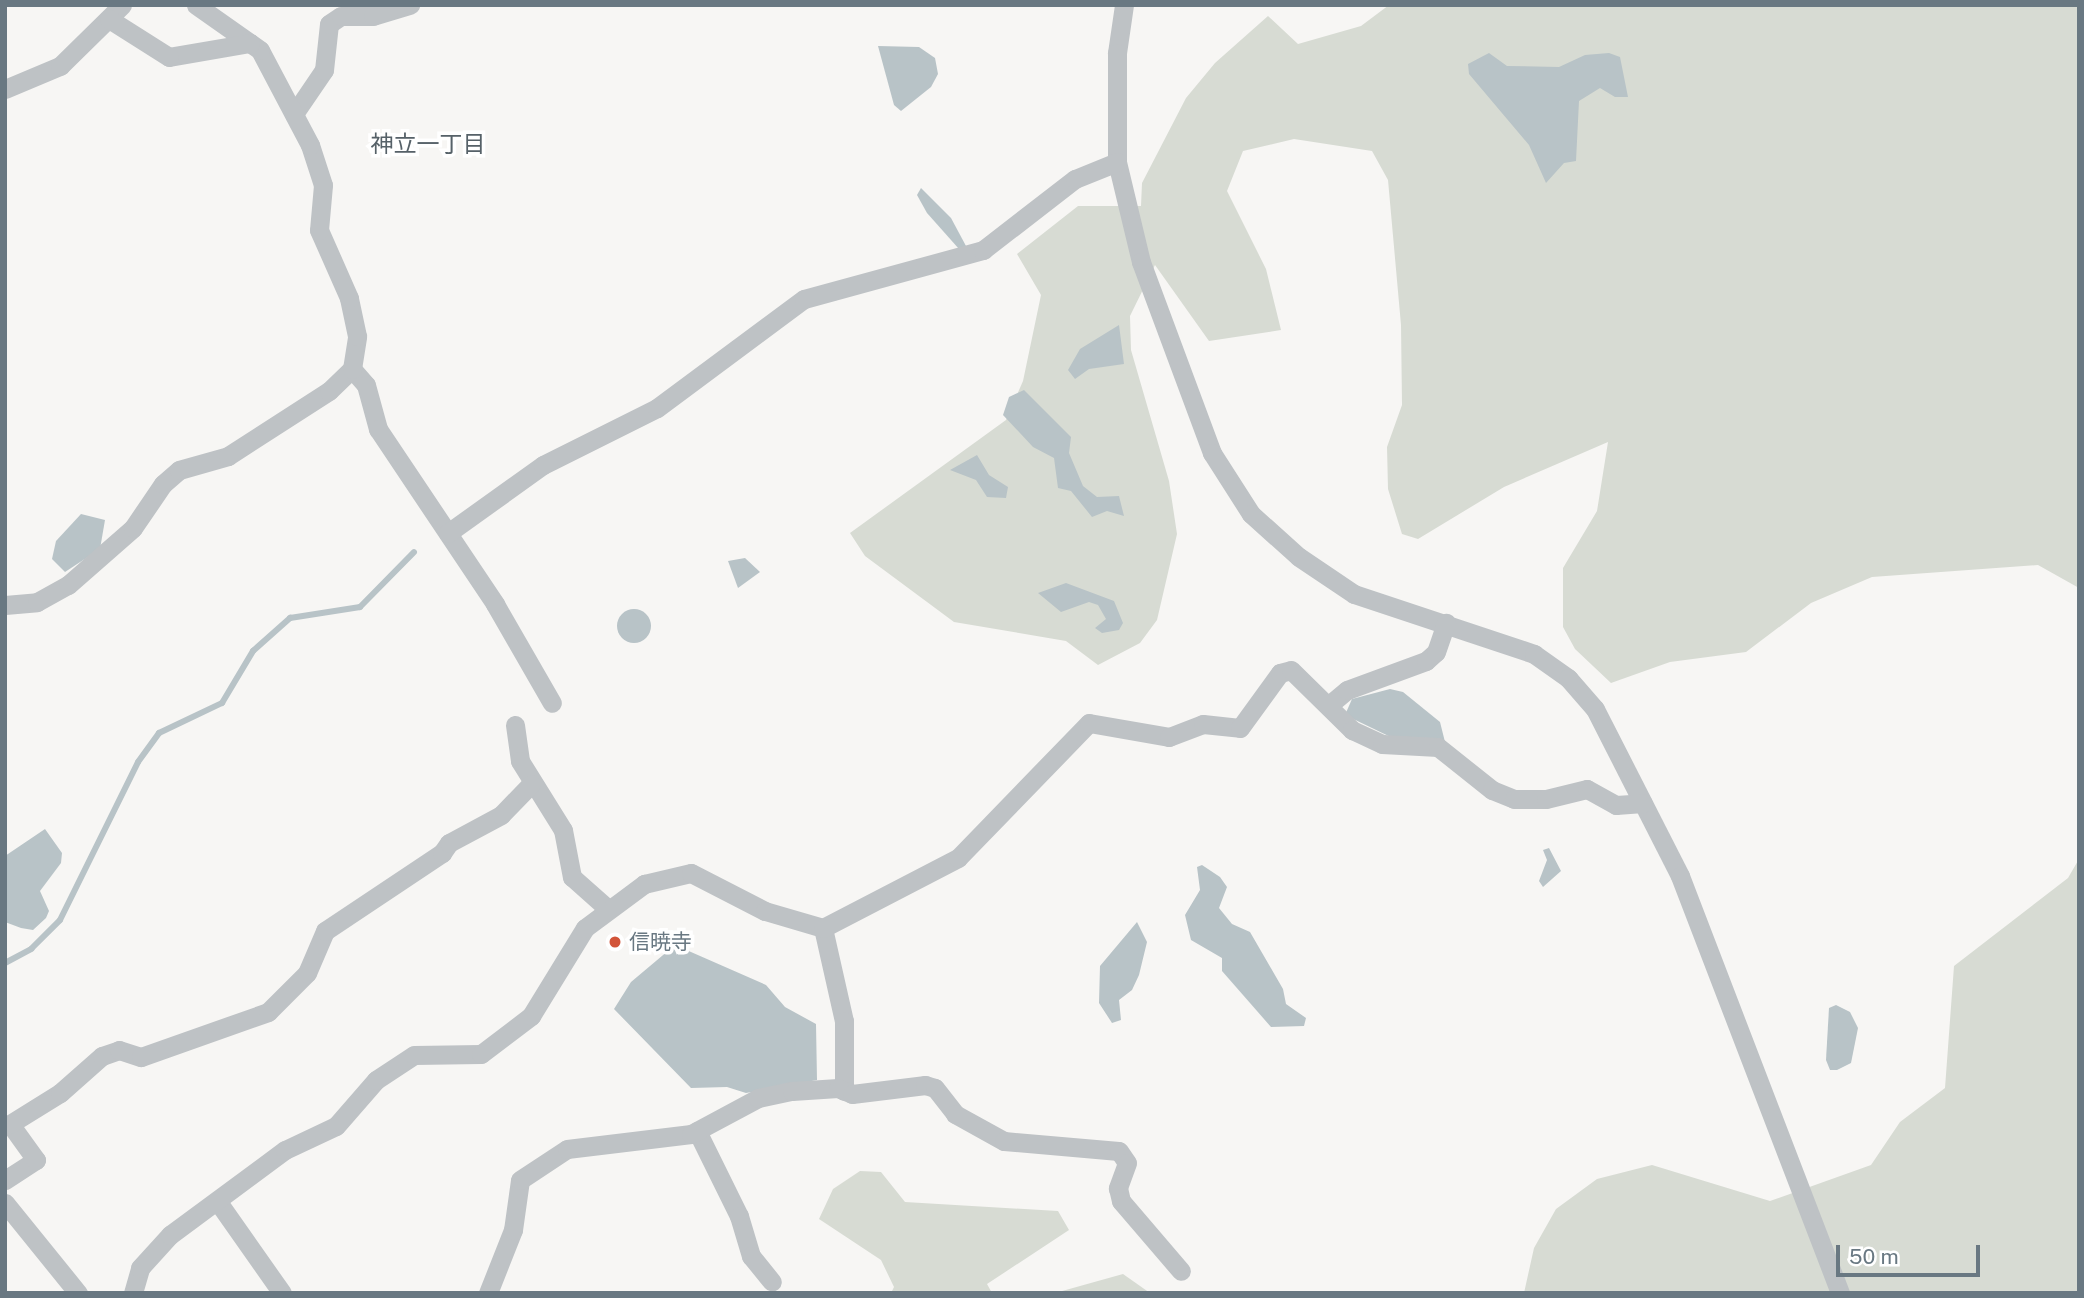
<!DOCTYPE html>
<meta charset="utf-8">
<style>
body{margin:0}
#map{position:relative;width:2084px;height:1298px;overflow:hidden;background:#f7f6f4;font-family:"Public Sans","Noto Sans JP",sans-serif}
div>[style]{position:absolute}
.green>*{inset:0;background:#d7dbd3}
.water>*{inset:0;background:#b8c3c7}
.round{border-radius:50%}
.stream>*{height:6px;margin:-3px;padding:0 3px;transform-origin:3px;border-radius:3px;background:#b8c3c7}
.street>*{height:19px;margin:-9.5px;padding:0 9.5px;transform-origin:9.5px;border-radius:9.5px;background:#bec2c5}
.dots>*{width:19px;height:19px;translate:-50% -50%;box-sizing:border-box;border:4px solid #fff;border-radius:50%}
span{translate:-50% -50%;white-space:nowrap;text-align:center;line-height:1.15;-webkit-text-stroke:7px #fff;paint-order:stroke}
.poi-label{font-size:21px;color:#697882}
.left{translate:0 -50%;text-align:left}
.neighbourhood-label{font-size:23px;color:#566168}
.frame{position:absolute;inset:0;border:7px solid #697882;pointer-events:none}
.scale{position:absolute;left:1836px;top:1245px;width:144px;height:32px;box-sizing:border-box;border:4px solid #697882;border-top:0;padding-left:9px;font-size:21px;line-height:24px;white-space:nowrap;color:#697882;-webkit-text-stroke:5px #fff;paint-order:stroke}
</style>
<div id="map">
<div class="green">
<div style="clip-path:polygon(1389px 5px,2079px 5px,2079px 588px,2038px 565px,1872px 577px,1811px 603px,1746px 652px,1670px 662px,1611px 683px,1575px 649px,1563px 627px,1563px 568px,1597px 511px,1608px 442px,1504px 487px,1418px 539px,1402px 534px,1388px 489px,1387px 447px,1402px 405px,1401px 325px,1388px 180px,1372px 151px,1294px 139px,1243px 151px,1227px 191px,1266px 269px,1281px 330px,1209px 341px,1155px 265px,1130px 316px,1131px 350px,1169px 481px,1177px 534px,1157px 620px,1140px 643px,1098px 665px,1066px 641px,954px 622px,865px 556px,850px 533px,1006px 420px,1023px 381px,1041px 295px,1017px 254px,1078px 206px,1141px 206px,1142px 183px,1186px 98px,1215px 63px,1268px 16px,1298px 44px,1361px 26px)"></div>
<div style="clip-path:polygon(2079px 859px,2079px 1293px,1524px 1293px,1534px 1248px,1556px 1209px,1597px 1179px,1652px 1165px,1770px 1201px,1871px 1165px,1900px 1122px,1945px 1088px,1954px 966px,2068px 878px)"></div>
<div style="clip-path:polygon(860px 1171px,881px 1172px,905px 1202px,1058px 1211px,1069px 1230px,987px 1284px,992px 1293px,891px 1293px,894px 1287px,881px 1260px,819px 1219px,833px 1189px)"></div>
<div style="clip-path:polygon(1123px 1274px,1150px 1293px,1055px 1293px)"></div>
</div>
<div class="water">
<div style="clip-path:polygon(878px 46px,919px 47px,935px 58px,938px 74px,931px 87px,901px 111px,894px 105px)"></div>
<div style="clip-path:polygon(1489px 53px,1507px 66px,1559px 67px,1585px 55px,1609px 53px,1620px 57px,1628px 97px,1615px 97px,1600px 88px,1579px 101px,1576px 161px,1564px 163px,1546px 183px,1529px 145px,1469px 74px,1468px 64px)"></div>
<div style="clip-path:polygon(921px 188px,951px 218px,966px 246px,959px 249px,927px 213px,917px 195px)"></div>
<div style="clip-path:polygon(1119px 325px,1124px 364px,1089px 369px,1075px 379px,1068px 370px,1080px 349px)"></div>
<div style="clip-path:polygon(1024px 390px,1071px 437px,1069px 453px,1083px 486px,1097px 497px,1119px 496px,1124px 516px,1107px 511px,1092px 517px,1071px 491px,1058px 488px,1054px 458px,1033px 447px,1003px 415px,1009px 397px)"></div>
<div style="clip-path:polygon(977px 455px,989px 475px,1008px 487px,1006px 498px,987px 497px,976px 480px,950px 470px)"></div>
<div style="clip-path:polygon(81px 514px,105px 520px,100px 549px,65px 572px,52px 559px,56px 541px)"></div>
<div style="clip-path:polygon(745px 558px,760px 572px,738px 588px,728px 561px)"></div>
<div style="clip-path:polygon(1066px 583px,1114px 601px,1123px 623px,1119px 630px,1102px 633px,1095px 628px,1106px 619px,1098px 605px,1089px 602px,1061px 612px,1038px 593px)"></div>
<div class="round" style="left:617px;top:609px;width:34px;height:34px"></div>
<div style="clip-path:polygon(1390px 689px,1403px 692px,1440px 722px,1445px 742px,1401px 742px,1345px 715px,1352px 699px)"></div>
<div style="clip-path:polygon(45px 829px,62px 853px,61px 863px,40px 891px,49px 911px,46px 918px,33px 930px,21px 928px,5px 922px,5px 856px)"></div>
<div style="clip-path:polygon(1549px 848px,1561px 871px,1543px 887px,1539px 881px,1547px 860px,1543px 850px)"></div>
<div style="clip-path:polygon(1202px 865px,1220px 877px,1227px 887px,1219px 908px,1232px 924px,1250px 932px,1283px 989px,1286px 1004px,1306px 1018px,1304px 1026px,1271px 1027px,1222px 971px,1222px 958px,1191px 940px,1185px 915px,1200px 890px,1197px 867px)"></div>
<div style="clip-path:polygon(1137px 922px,1147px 942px,1139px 975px,1132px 990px,1119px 1000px,1121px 1020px,1112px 1023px,1099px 1003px,1100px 966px)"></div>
<div style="clip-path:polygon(675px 945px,766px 985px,785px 1007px,816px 1024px,817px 1080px,746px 1093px,727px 1087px,691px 1088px,614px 1009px,631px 982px)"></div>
<div style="clip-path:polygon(1836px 1005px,1850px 1012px,1858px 1028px,1851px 1063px,1837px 1070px,1830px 1070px,1826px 1060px,1829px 1008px)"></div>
</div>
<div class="stream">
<div style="left:5px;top:963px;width:30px;rotate:-28deg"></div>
<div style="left:31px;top:949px;width:41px;rotate:-45deg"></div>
<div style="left:60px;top:920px;width:176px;rotate:-63.7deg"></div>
<div style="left:138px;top:762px;width:36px;rotate:-54deg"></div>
<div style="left:159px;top:733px;width:70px;rotate:-25.5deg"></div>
<div style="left:222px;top:703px;width:61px;rotate:-59.2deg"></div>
<div style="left:253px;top:651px;width:50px;rotate:-41.7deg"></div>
<div style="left:290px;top:618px;width:71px;rotate:-8.9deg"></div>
<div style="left:360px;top:607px;width:77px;rotate:-45.5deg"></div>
</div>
<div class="street">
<div style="left:196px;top:5px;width:66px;rotate:35.1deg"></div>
<div style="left:1124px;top:5px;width:49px;rotate:98.3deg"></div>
<div style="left:1117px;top:53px;width:109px;rotate:90deg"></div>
<div style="left:1117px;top:162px;width:103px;rotate:76.5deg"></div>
<div style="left:1141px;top:262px;width:204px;rotate:69.6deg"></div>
<div style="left:1212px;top:453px;width:72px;rotate:57.4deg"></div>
<div style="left:1251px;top:514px;width:64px;rotate:41.9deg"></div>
<div style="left:1299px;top:557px;width:66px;rotate:33.9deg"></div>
<div style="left:1354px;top:594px;width:190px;rotate:18.4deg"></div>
<div style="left:1534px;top:654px;width:42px;rotate:35.2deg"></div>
<div style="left:1568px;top:678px;width:41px;rotate:48.9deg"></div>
<div style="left:1595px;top:709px;width:187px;rotate:63deg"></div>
<div style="left:1680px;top:876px;width:447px;rotate:69deg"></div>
<div style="left:5px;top:89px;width:60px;rotate:-22.7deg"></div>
<div style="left:60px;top:66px;width:87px;rotate:-44.5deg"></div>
<div style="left:294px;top:114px;width:53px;rotate:-55.7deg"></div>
<div style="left:324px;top:70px;width:46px;rotate:-83.8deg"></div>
<div style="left:329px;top:24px;width:14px;rotate:-34deg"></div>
<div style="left:341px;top:16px;width:32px"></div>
<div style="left:373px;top:16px;width:39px;rotate:-17deg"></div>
<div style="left:352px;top:369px;width:21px;rotate:49deg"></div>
<div style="left:366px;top:385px;width:46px;rotate:74.7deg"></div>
<div style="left:378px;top:429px;width:211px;rotate:56.2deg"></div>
<div style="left:495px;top:604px;width:114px;rotate:60.1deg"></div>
<div style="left:448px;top:533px;width:117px;rotate:-35.6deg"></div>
<div style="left:543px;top:465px;width:127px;rotate:-26.6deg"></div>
<div style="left:657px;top:408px;width:183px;rotate:-36.6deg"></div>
<div style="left:804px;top:299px;width:186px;rotate:-15.3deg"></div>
<div style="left:983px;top:250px;width:116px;rotate:-37.7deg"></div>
<div style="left:1075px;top:179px;width:45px;rotate:-22deg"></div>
<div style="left:5px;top:605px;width:32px;rotate:-5deg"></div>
<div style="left:37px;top:602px;width:35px;rotate:-29deg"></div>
<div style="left:68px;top:585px;width:86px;rotate:-41.2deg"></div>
<div style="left:133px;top:528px;width:53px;rotate:-55.7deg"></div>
<div style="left:163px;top:484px;width:21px;rotate:-41deg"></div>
<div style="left:179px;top:470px;width:51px;rotate:-15.9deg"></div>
<div style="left:228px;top:456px;width:120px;rotate:-32.8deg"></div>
<div style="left:329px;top:391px;width:32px;rotate:-44deg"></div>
<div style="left:352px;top:369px;width:33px;rotate:-81deg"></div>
<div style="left:357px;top:336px;width:39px;rotate:-102deg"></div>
<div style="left:349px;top:298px;width:74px;rotate:-113.8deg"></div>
<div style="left:319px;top:230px;width:45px;rotate:-84.9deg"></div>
<div style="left:323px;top:185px;width:42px;rotate:-108deg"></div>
<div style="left:310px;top:145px;width:107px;rotate:-117.8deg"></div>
<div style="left:260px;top:50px;width:12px;rotate:-145deg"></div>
<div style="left:250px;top:43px;width:82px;rotate:170.2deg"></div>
<div style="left:169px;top:57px;width:71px;rotate:-147.7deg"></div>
<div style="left:1329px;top:705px;width:23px;rotate:-40deg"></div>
<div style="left:1347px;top:690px;width:84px;rotate:-20.2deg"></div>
<div style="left:1426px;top:661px;width:13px;rotate:-42deg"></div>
<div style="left:1436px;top:652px;width:31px;rotate:-71deg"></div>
<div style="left:515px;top:725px;width:36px;rotate:82deg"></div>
<div style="left:520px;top:761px;width:81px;rotate:58.1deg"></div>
<div style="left:563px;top:830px;width:48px;rotate:79.2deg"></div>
<div style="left:572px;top:877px;width:48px;rotate:41.6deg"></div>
<div style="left:823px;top:928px;width:95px;rotate:77.3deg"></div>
<div style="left:844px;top:1021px;width:70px;rotate:90deg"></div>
<div style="left:697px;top:1131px;width:95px;rotate:63.7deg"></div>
<div style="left:739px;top:1216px;width:42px;rotate:73.3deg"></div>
<div style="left:751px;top:1256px;width:33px;rotate:51deg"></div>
<div style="left:5px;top:1180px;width:37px;rotate:-33deg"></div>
<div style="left:36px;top:1160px;width:44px;rotate:-125.8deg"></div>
<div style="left:10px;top:1124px;width:59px;rotate:-31.8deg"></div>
<div style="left:60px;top:1093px;width:56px;rotate:-41.4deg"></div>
<div style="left:102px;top:1056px;width:18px;rotate:-19deg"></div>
<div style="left:119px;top:1050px;width:23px;rotate:18deg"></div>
<div style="left:141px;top:1057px;width:135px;rotate:-19.5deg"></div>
<div style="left:268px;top:1012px;width:55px;rotate:-45deg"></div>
<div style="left:307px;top:973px;width:46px;rotate:-66.8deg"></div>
<div style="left:325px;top:931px;width:141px;rotate:-33.7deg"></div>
<div style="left:442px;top:853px;width:12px;rotate:-55deg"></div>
<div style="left:449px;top:843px;width:59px;rotate:-28.3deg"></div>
<div style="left:501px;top:815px;width:43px;rotate:-45.9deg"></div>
<div style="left:218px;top:1202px;width:111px;rotate:54.9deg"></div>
<div style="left:5px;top:1203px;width:116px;rotate:51deg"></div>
<div style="left:133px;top:1293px;width:26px;rotate:-74deg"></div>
<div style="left:140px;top:1268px;width:45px;rotate:-47.7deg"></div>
<div style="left:170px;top:1235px;width:143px;rotate:-36.5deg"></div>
<div style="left:285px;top:1150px;width:56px;rotate:-25.2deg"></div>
<div style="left:336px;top:1126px;width:61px;rotate:-49deg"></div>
<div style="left:376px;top:1080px;width:45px;rotate:-33.3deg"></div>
<div style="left:414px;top:1055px;width:67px;rotate:-0.9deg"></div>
<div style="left:481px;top:1054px;width:63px;rotate:-37.2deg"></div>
<div style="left:531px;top:1016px;width:103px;rotate:-58.5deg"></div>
<div style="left:585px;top:928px;width:74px;rotate:-36.7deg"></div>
<div style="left:644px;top:884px;width:48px;rotate:-13.2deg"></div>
<div style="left:691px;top:873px;width:83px;rotate:27.2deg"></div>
<div style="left:765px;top:911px;width:60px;rotate:16.3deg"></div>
<div style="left:823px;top:928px;width:152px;rotate:-27.4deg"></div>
<div style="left:958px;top:858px;width:188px;rotate:-45.9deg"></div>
<div style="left:1089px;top:723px;width:81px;rotate:9.9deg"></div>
<div style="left:1169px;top:737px;width:36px;rotate:-21deg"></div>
<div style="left:1203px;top:724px;width:37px;rotate:6deg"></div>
<div style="left:1240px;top:728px;width:68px;rotate:-54deg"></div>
<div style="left:1280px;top:673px;width:11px;rotate:-15deg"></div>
<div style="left:1291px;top:670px;width:86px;rotate:44.5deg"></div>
<div style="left:1352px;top:730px;width:33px;rotate:25deg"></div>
<div style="left:1382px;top:744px;width:56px;rotate:3.1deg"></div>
<div style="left:1438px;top:747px;width:69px;rotate:38.5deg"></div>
<div style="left:1492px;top:790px;width:24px;rotate:22deg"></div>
<div style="left:1514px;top:799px;width:32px"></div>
<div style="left:1546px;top:799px;width:42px;rotate:-13.7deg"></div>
<div style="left:1587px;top:789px;width:33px;rotate:29deg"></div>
<div style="left:1616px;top:805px;width:27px;rotate:-4deg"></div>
<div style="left:488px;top:1293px;width:68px;rotate:-68.4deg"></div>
<div style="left:513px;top:1230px;width:50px;rotate:-82deg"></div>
<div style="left:520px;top:1180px;width:56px;rotate:-33.4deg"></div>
<div style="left:567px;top:1149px;width:125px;rotate:-6.9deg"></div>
<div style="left:691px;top:1134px;width:76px;rotate:-28.2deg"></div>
<div style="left:758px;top:1098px;width:35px;rotate:-12deg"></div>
<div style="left:792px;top:1091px;width:46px;rotate:-3.7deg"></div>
<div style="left:838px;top:1088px;width:15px;rotate:23deg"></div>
<div style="left:852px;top:1094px;width:74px;rotate:-7deg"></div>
<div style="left:925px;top:1085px;width:10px;rotate:17deg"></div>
<div style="left:935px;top:1088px;width:33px;rotate:52deg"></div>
<div style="left:955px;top:1114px;width:56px;rotate:28.9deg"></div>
<div style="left:1004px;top:1141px;width:115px;rotate:5deg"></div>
<div style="left:1119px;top:1151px;width:14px;rotate:56deg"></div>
<div style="left:1127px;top:1163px;width:27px;rotate:110deg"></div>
<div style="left:1118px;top:1188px;width:13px;rotate:77deg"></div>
<div style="left:1121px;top:1201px;width:92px;rotate:49.4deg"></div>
</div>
<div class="dots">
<div style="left:615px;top:942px;background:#d25439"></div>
</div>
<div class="poi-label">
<span class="left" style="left:629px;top:942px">信暁寺</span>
</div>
<div class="neighbourhood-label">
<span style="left:428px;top:144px">神立一丁目</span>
</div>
<div class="frame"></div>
<div class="scale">50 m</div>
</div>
